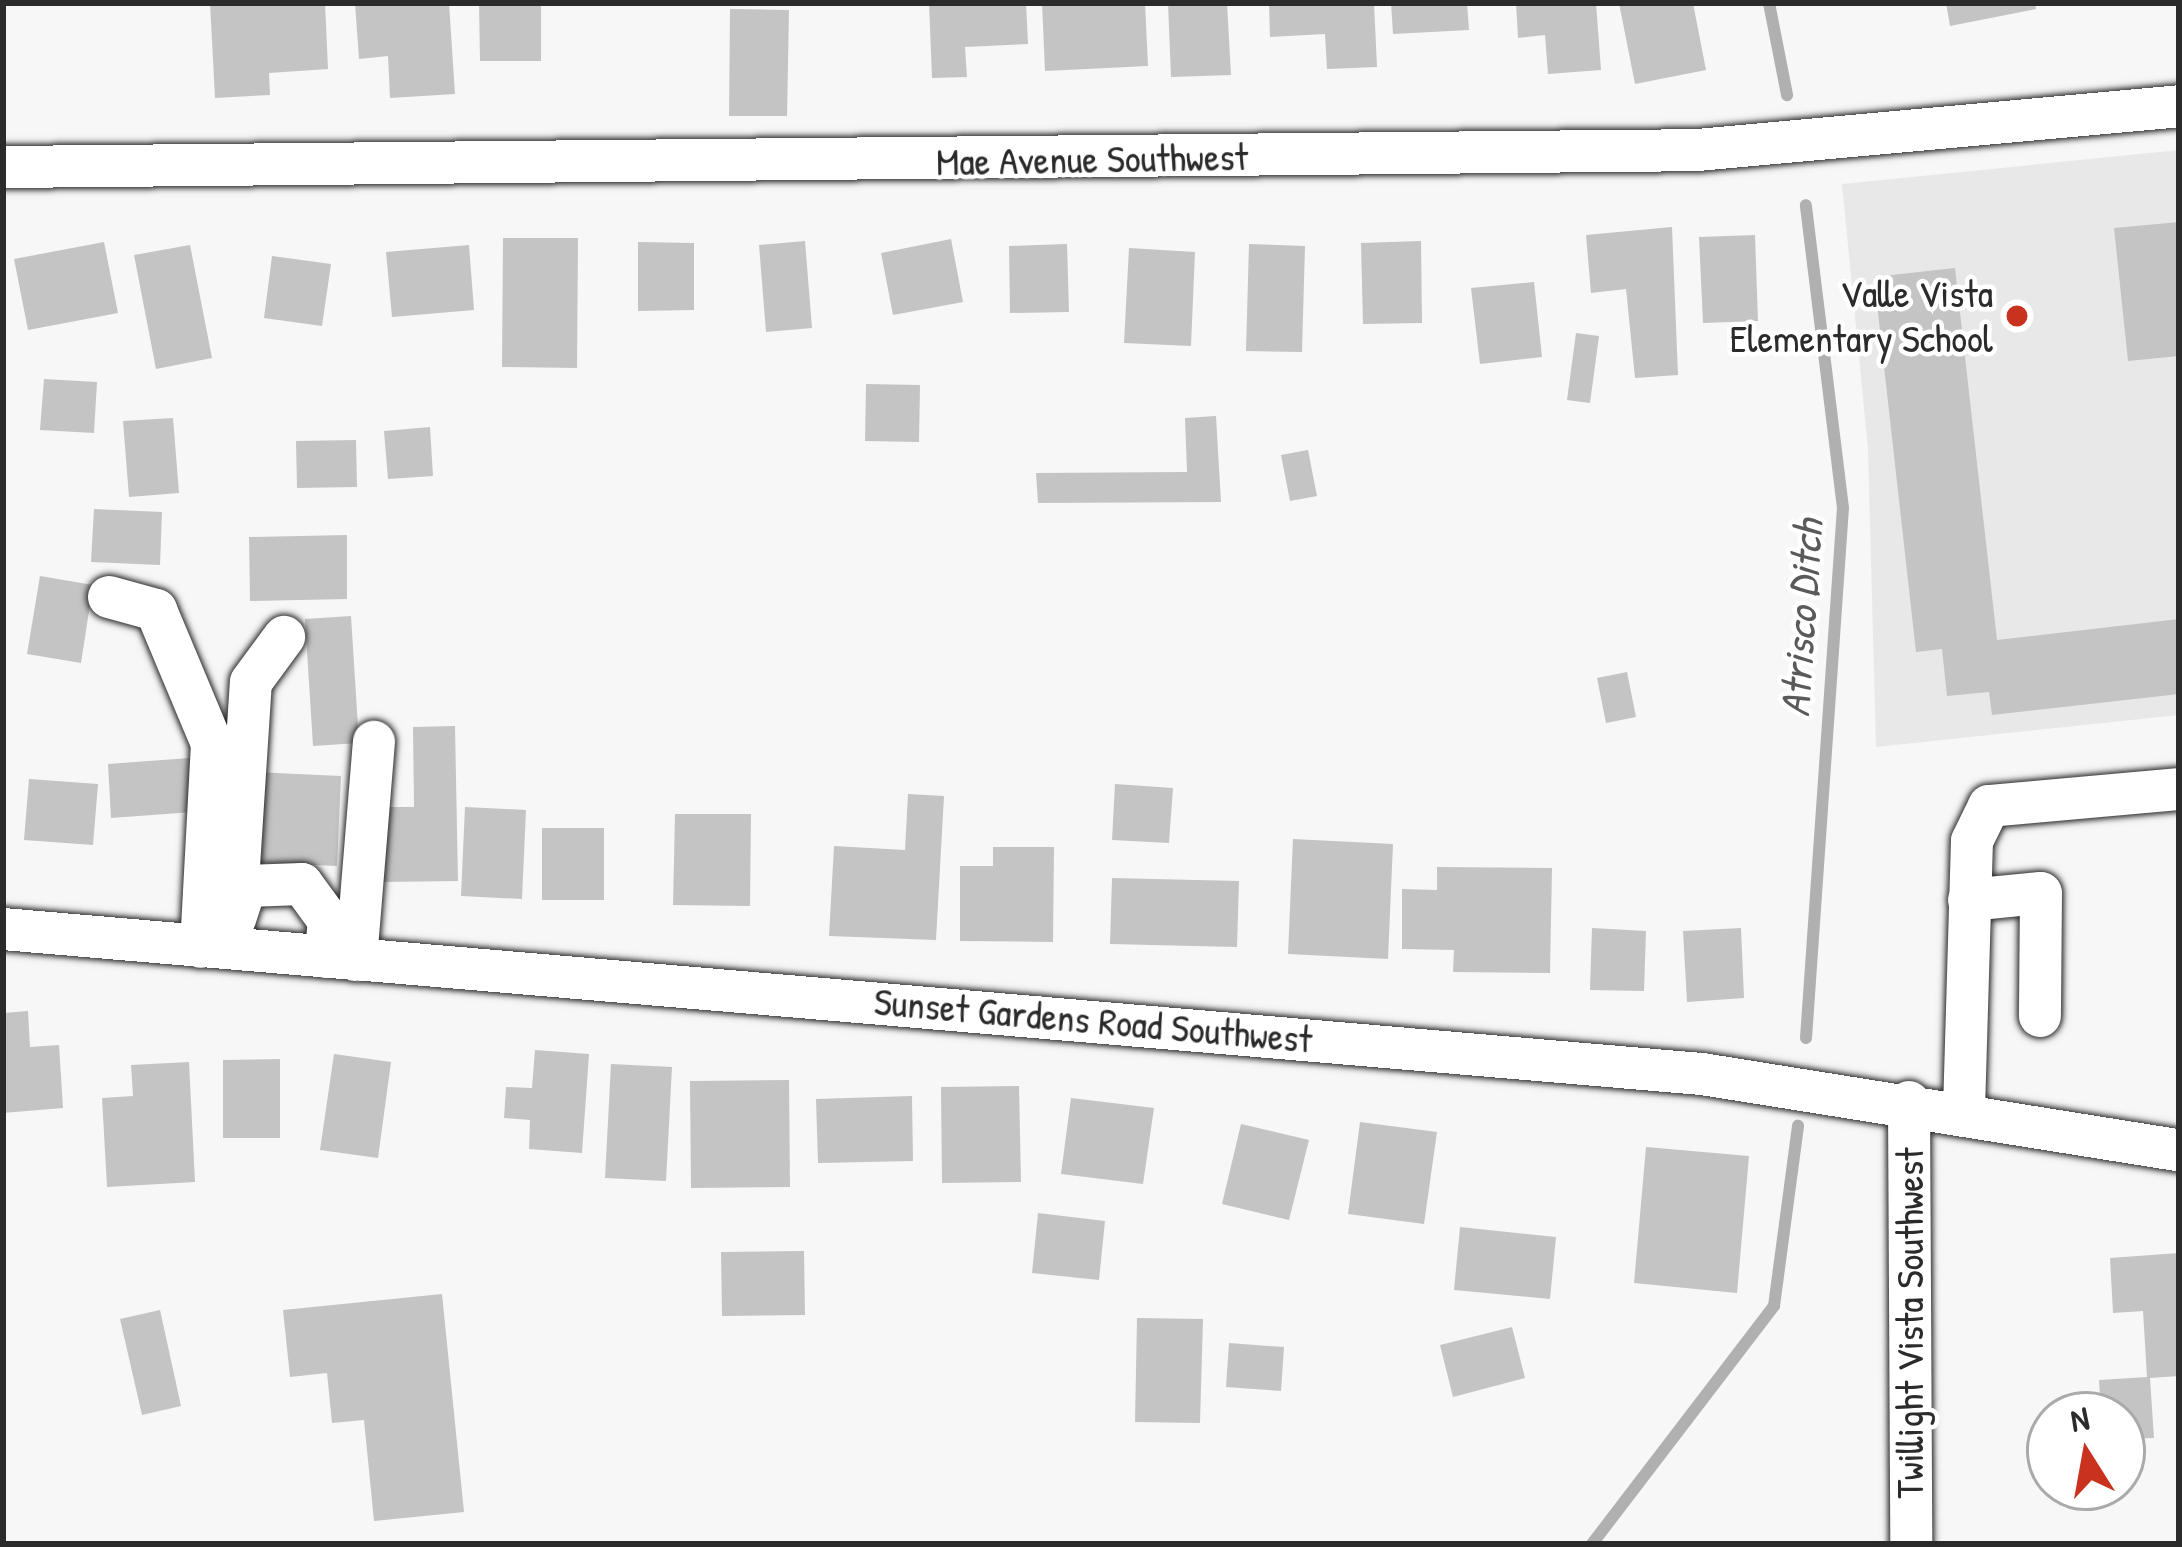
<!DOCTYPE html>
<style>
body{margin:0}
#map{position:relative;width:2182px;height:1547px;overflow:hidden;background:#f7f7f7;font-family:"Patrick Hand",sans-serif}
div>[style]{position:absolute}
.built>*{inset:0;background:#e8e8e8}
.stream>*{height:12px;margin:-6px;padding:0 6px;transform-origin:6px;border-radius:6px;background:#b0b0b0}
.building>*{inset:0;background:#c4c4c4}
.roads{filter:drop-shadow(0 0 3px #2b2b2b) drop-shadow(0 0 3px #2b2b2b)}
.minor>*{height:42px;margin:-21px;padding:0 21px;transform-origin:21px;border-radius:21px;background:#fff}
.dots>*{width:33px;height:33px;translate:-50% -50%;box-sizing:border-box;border:6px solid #fff;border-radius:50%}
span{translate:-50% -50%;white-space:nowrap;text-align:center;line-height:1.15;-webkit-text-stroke:9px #fff;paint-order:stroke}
.street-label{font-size:39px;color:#2b2b2b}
.poi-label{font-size:39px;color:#2b2b2b}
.right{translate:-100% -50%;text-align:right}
.water-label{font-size:42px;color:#5a5a5a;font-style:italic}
.frame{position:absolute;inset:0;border:6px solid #2b2b2b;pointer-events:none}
.north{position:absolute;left:2026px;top:1391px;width:120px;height:120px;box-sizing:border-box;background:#fff;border:3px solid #aaa;border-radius:50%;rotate:349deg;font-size:33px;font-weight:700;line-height:48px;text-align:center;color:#2b2b2b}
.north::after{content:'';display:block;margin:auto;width:42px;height:54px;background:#c8321e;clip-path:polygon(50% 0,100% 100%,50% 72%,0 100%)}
</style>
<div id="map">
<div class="built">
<div style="clip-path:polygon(2179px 150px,2179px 715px,1876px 747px,1868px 449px,1842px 184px)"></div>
</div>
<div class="stream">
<div style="left:1769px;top:3px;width:94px;rotate:78.9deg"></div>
<div style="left:1806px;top:1038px;width:531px;rotate:-86.01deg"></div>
<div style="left:1843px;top:508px;width:305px;rotate:-97deg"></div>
<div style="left:1592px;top:1544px;width:300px;rotate:-52.6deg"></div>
<div style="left:1774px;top:1306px;width:182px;rotate:-82.4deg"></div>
</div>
<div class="building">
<div style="clip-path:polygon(210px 3px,325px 3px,328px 69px,269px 73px,270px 95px,215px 98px)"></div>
<div style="clip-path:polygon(355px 3px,449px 3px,455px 94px,390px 98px,388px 56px,359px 59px)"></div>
<div style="clip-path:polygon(479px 3px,541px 3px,541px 61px,480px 61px)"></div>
<div style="clip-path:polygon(929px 3px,1026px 3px,1028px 44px,965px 47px,967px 77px,932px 78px)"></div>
<div style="clip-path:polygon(1042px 3px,1145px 3px,1148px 66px,1045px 71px)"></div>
<div style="clip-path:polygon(1168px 3px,1227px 3px,1231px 75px,1171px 77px)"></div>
<div style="clip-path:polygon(1269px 3px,1374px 3px,1377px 67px,1327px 69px,1325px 34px,1270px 37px)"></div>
<div style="clip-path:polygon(1391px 3px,1467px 3px,1469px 30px,1393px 34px)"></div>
<div style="clip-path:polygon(1516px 3px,1596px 3px,1601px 70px,1548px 74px,1545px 35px,1518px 38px)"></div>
<div style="clip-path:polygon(1619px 3px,1693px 3px,1706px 70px,1635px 84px)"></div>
<div style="clip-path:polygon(1946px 3px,2035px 3px,2036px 9px,1950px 26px)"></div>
<div style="clip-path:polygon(730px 9px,789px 10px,787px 116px,729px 116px)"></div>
<div style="clip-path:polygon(2179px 222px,2179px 356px,2128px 361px,2114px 228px)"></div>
<div style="clip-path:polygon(1672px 227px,1678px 375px,1635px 378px,1626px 289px,1591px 293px,1586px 235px)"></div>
<div style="clip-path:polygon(1755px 235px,1758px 321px,1703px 323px,1699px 237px)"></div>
<div style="clip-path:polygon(503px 238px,578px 238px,577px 368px,502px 367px)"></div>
<div style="clip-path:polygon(951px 239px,963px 302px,893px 315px,881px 253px)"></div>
<div style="clip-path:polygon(805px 241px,812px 328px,766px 332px,759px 245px)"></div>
<div style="clip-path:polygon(1421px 241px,1422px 323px,1363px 324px,1361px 243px)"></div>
<div style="clip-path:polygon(104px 242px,118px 313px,28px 330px,14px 259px)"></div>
<div style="clip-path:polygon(638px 242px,694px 243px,694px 310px,638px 311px)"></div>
<div style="clip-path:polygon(1067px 244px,1069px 312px,1010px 313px,1009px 246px)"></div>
<div style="clip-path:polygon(1249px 244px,1305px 246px,1302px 352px,1246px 351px)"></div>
<div style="clip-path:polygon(190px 245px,212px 358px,156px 369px,134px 255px)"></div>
<div style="clip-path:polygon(469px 245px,474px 310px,392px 317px,386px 252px)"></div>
<div style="clip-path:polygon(1129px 248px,1195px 252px,1191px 346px,1124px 343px)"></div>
<div style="clip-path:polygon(272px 256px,331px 264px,322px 326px,264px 318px)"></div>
<div style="clip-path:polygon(1955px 268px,1997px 640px,2179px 619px,2179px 694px,1992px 715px,1989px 692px,1947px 696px,1942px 649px,1916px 652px,1874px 277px)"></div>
<div style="clip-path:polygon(1534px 282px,1542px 357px,1480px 364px,1471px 288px)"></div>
<div style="clip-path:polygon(1576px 333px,1599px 336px,1590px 403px,1567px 400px)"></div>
<div style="clip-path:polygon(44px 379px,97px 382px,94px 433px,40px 430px)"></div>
<div style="clip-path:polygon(866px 384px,920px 385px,919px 442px,865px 441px)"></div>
<div style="clip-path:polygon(1216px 416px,1221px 502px,1038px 503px,1036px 473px,1187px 472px,1185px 418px)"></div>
<div style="clip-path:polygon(173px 418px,179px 493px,129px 497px,123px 421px)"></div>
<div style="clip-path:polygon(430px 427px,433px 476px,388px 479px,384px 431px)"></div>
<div style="clip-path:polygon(356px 440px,357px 487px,297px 488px,296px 441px)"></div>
<div style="clip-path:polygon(1308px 450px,1317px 496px,1290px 501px,1281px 455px)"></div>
<div style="clip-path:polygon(94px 509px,162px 512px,160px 565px,91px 562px)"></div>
<div style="clip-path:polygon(347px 535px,347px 599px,250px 601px,249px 537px)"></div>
<div style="clip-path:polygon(40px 576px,93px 585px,81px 663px,27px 654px)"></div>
<div style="clip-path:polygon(351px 616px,359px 743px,313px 746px,305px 619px)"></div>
<div style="clip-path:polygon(1627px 672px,1636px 717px,1606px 723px,1597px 678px)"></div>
<div style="clip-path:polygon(455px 726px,458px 881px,380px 882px,378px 807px,414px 807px,413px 727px)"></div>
<div style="clip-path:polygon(203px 757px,207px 811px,111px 818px,108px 764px)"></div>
<div style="clip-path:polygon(253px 772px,341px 776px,337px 866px,247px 862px)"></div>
<div style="clip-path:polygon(29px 779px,98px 784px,93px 845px,24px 840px)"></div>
<div style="clip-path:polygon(1115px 784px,1173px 788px,1169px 843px,1112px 840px)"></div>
<div style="clip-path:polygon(908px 794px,944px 796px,936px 940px,829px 936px,834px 846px,905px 850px)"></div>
<div style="clip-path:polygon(465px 807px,526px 810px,522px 899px,461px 896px)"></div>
<div style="clip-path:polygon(675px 814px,751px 814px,750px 906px,673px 905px)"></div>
<div style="clip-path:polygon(542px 828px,604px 828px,604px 900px,542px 900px)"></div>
<div style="clip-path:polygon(1293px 839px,1393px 844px,1388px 959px,1288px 954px)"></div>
<div style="clip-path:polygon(993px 847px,1054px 847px,1053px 942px,960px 941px,960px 866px,993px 866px)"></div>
<div style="clip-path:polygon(1437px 867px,1552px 868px,1550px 973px,1453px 972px,1454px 950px,1402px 949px,1402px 889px,1437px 890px)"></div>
<div style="clip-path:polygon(1112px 878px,1239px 881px,1237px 947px,1110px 944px)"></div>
<div style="clip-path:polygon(1592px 928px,1646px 931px,1644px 991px,1590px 990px)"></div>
<div style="clip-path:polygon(1741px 928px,1744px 998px,1687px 1002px,1683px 931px)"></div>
<div style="clip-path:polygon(28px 1011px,30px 1047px,59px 1045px,63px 1108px,3px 1113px,3px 1013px)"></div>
<div style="clip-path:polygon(535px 1050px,589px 1054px,582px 1153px,529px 1149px,530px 1120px,504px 1118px,506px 1087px,532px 1088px)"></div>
<div style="clip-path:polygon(334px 1054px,391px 1062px,378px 1158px,320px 1150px)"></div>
<div style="clip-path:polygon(280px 1059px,280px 1138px,223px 1138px,223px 1060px)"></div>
<div style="clip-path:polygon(189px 1062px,195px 1182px,107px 1187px,102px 1098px,133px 1096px,131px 1065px)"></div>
<div style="clip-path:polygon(611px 1064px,672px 1067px,666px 1181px,605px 1178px)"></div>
<div style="clip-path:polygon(789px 1080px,790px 1187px,691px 1188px,690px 1081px)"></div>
<div style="clip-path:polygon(1019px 1086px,1021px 1182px,942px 1183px,941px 1087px)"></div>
<div style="clip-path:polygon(912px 1096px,913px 1161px,818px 1163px,816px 1099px)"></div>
<div style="clip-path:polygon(1071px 1098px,1154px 1108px,1143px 1184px,1061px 1174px)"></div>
<div style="clip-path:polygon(1360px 1122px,1437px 1132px,1424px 1224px,1348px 1214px)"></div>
<div style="clip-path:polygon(1241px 1124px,1309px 1140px,1289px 1220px,1222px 1204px)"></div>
<div style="clip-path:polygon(1646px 1147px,1749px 1156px,1737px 1293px,1634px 1283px)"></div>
<div style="clip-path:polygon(1038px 1213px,1105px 1221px,1099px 1280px,1032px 1273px)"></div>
<div style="clip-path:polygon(1460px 1227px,1556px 1237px,1550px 1299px,1454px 1290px)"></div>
<div style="clip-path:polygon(804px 1251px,805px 1315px,722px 1316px,721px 1252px)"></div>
<div style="clip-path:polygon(2179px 1253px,2179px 1376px,2150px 1378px,2154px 1438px,2122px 1439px,2122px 1415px,2101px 1415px,2099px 1380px,2147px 1377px,2143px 1311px,2113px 1313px,2110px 1258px)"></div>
<div style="clip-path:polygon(442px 1294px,464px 1512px,374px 1521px,364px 1420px,332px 1423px,327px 1373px,290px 1377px,283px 1310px)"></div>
<div style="clip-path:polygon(160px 1310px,181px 1406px,142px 1415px,120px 1319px)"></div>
<div style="clip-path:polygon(1137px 1318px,1203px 1319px,1200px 1423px,1135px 1422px)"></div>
<div style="clip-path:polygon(1512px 1327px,1525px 1378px,1453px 1397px,1440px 1345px)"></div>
<div style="clip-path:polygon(1229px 1343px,1284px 1347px,1281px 1391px,1226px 1387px)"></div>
</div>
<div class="roads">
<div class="minor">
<div style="left:3px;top:167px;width:1695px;rotate:-0.57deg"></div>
<div style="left:1698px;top:150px;width:483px;rotate:-5.2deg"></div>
<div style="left:109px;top:597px;width:49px;rotate:15.5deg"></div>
<div style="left:156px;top:610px;width:145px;rotate:67.3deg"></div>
<div style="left:212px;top:744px;width:203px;rotate:93.1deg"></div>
<div style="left:237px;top:897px;width:215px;rotate:-86.3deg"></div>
<div style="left:251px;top:682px;width:56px;rotate:-53.7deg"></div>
<div style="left:1969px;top:900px;width:72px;rotate:-5.6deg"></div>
<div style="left:2041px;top:893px;width:123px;rotate:90.5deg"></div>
<div style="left:235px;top:919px;width:35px;rotate:-72deg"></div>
<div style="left:246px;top:886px;width:56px;rotate:-2deg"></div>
<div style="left:302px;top:884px;width:46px;rotate:53.9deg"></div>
<div style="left:329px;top:921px;width:36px;rotate:96deg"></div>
<div style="left:3px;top:929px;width:1705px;rotate:4.88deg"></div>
<div style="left:1702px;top:1074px;width:483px;rotate:9.1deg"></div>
<div style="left:356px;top:960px;width:219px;rotate:-85.3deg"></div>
<div style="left:1909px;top:1102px;width:442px;rotate:89.7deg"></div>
<div style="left:1964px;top:1110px;width:269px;rotate:-88.3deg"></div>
<div style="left:1972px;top:841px;width:39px;rotate:-64deg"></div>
<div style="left:1989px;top:806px;width:191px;rotate:-5.1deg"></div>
</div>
</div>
<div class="dots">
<div style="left:2017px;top:316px;background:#c8321e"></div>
</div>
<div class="street-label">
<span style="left:1092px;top:159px;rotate:-1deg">Mae Avenue Southwest</span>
<span style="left:1093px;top:1020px;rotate:5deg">Sunset Gardens Road Southwest</span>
<span style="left:1909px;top:1323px;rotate:-90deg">Twillight Vista Southwest</span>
</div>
<div class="poi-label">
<span class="right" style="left:1993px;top:316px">Valle Vista<br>Elementary School</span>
</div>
<div class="water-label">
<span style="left:1801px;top:618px;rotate:-86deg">Atrisco Ditch</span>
</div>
<div class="frame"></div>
<div class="north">N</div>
</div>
